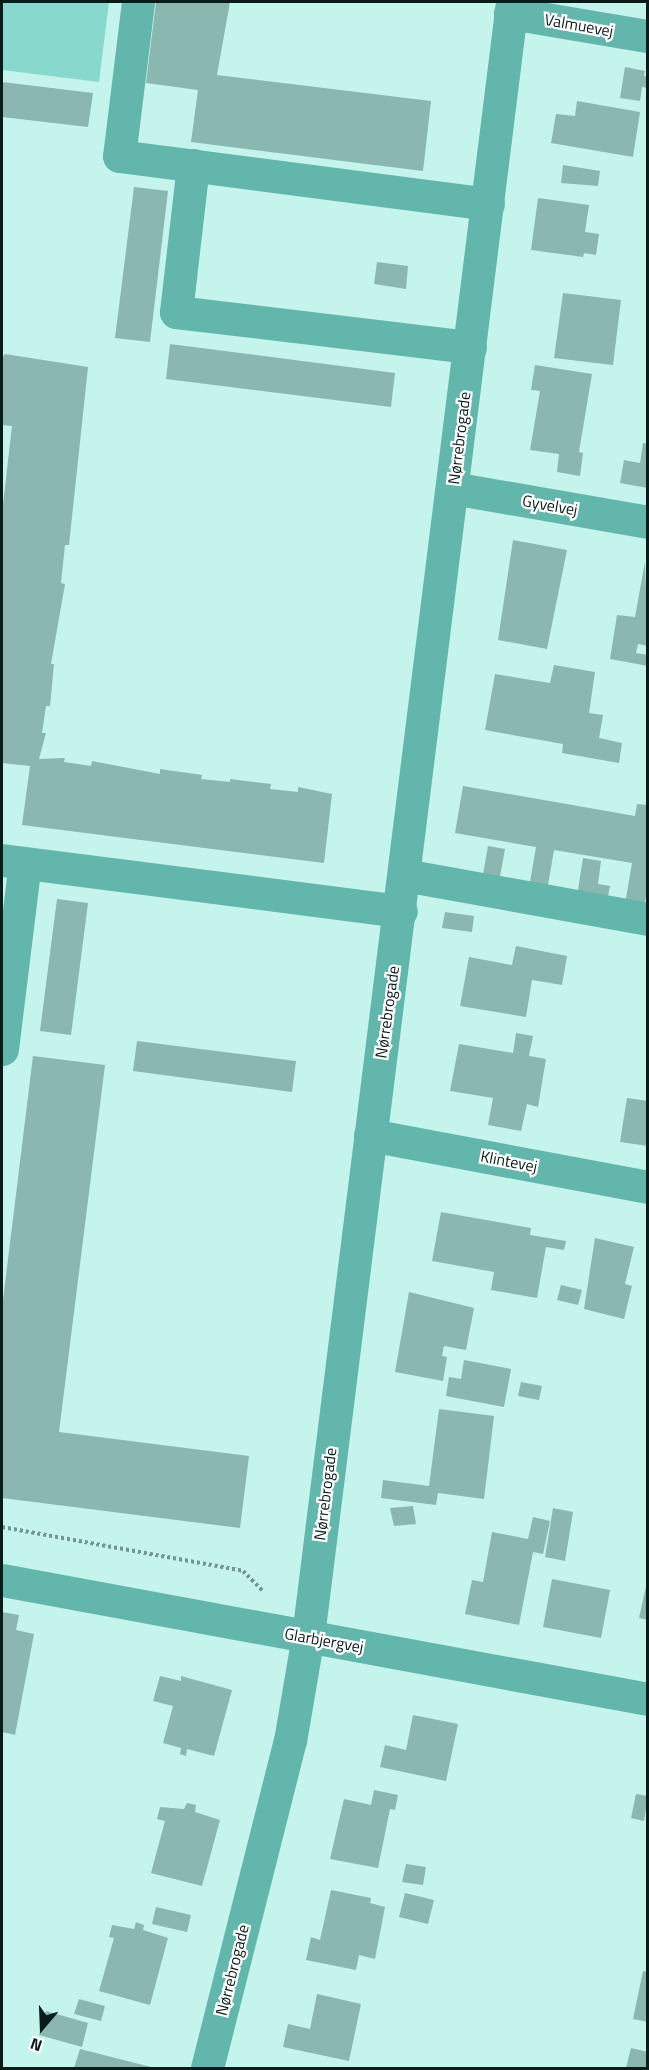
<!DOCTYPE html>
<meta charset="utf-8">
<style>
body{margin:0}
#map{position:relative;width:649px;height:2070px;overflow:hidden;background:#c5f4ec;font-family:"Titillium Web",sans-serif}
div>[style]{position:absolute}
.green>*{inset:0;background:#89d8cd}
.building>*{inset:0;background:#8ab7b0}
.path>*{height:4px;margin-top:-2px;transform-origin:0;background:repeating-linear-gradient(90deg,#749691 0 3px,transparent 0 6px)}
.minor>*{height:33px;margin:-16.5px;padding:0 16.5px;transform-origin:16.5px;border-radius:16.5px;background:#62b6ac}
span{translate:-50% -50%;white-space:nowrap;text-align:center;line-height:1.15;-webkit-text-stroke:4.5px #fff;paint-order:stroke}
.street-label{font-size:16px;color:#0a1c1a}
.frame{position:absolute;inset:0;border:3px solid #0a1c1a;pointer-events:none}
.north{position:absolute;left:12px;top:1998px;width:60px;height:60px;-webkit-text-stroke:4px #fff;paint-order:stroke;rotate:199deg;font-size:16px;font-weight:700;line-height:24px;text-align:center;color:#0a1c1a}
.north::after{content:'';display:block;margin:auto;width:21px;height:27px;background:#0a1c1a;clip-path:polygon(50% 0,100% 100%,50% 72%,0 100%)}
</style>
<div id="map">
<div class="green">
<div style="clip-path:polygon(2px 2px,109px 2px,99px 82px,2px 70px)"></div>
</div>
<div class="building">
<div style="clip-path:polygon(156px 2px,230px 2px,217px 75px,431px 101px,423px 171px,191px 142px,198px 90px,146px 83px)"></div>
<div style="clip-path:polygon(625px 67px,645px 71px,644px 76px,648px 77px,648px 88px,642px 87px,640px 101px,620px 98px)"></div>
<div style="clip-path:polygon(2px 82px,93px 93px,88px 127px,2px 117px)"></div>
<div style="clip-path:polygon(577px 101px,640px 112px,633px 157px,551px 143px,556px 114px,575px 116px)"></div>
<div style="clip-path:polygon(563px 165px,600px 171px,598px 186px,561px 183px)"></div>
<div style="clip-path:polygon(134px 187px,168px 191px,150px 342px,115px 338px)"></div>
<div style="clip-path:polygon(538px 198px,589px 205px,585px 232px,599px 234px,596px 255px,584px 253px,583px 257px,531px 250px)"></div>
<div style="clip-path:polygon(377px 262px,408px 266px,406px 289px,374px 284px)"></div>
<div style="clip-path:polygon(563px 293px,621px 300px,613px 365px,554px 358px)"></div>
<div style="clip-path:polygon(170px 344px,395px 373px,391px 407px,166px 379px)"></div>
<div style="clip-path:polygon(5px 354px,88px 367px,69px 545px,65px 545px,61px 583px,65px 584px,51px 664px,54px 664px,50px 706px,46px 706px,42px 733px,46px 733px,39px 759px,65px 758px,64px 762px,91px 766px,92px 761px,160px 774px,160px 769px,202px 775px,201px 779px,230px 782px,230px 779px,271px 784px,270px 789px,298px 792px,298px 787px,332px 794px,324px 863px,22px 825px,30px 766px,2px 763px,2px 513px,12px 426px,2px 425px,2px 358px)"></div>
<div style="clip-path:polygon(535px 365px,592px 374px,579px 452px,583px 453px,580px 476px,557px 472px,559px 454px,530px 450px,540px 391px,531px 390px)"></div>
<div style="clip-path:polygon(643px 443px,648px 444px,648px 488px,620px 483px,624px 460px,640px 463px)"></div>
<div style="clip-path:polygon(513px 540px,567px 550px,547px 649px,498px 640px)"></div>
<div style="clip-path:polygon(645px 562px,648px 646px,638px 644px,636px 653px,648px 655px,648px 666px,610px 659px,617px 615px,635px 617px)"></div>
<div style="clip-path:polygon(554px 665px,595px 672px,589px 713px,603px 715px,599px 738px,622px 743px,619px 763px,562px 753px,563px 744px,485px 730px,495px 674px,550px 683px)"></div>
<div style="clip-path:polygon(463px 786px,635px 816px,637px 804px,648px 805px,648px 885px,644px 908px,625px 904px,632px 863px,554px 850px,547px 891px,529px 888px,536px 847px,455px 833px)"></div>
<div style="clip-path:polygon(488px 846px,505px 849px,499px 882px,482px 880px)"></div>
<div style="clip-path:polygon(583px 858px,601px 861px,598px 884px,610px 886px,607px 901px,577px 896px)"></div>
<div style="clip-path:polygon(57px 899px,88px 903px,71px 1035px,40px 1031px)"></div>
<div style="clip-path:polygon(445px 912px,474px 916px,472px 932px,442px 928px)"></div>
<div style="clip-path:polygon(516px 946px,567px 956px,562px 985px,532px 980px,526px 1017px,460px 1006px,469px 957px,512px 965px)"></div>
<div style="clip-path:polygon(516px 1033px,533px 1036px,529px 1056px,546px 1059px,538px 1107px,527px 1104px,521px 1131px,488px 1125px,493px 1098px,450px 1091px,459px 1044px,513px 1053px)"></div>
<div style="clip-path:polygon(137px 1041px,296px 1061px,292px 1092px,133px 1071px)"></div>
<div style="clip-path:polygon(33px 1056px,105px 1065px,59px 1432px,249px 1456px,240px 1528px,2px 1498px,2px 1308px)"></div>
<div style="clip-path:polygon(627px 1098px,648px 1101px,648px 1146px,620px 1142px)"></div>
<div style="clip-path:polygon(441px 1212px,531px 1228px,530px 1235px,566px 1241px,564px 1250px,546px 1247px,537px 1298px,491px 1290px,494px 1272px,432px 1261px)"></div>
<div style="clip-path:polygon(595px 1238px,634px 1247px,625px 1284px,632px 1286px,624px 1319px,584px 1309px)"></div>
<div style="clip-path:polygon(561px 1285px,582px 1290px,578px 1305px,557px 1300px)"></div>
<div style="clip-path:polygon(409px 1292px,474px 1308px,466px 1350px,444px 1346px,442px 1356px,447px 1357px,443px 1381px,395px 1372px)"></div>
<div style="clip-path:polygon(464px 1360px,511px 1369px,504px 1407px,446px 1396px,449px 1377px,461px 1379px)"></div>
<div style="clip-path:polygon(521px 1382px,542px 1386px,539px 1400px,518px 1396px)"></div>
<div style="clip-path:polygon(439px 1409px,494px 1416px,484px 1499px,438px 1493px,436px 1505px,381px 1498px,383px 1480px,429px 1486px)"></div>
<div style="clip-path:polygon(413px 1506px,416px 1524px,394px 1526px,390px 1508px)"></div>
<div style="clip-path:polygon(553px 1508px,573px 1512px,565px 1561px,545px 1557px)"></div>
<div style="clip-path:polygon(533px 1517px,550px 1521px,543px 1554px,533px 1552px,519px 1625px,465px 1614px,472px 1580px,483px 1582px,492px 1532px,528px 1539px)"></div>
<div style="clip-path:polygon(552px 1579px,610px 1590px,601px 1638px,543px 1627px)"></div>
<div style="clip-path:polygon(647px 1582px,648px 1582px,648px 1620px,639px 1618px)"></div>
<div style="clip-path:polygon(2px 1612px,19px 1615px,16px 1630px,34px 1634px,15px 1735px,2px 1732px)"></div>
<div style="clip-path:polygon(160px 1676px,181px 1681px,181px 1676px,232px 1690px,214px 1756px,187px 1749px,186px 1756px,180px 1754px,181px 1748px,163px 1743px,173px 1706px,153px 1701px)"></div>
<div style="clip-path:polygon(413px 1715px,458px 1724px,446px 1781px,380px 1767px,385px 1745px,406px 1750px)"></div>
<div style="clip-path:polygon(374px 1790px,398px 1795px,395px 1810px,390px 1809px,378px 1868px,330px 1859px,344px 1799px,371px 1805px)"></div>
<div style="clip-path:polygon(636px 1794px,648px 1796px,644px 1821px,631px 1818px)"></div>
<div style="clip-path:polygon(187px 1803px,196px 1805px,195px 1812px,220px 1820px,202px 1886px,151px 1873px,165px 1821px,157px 1819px,160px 1807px,184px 1809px)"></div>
<div style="clip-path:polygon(406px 1864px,426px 1867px,423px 1885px,402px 1882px)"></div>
<div style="clip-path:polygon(331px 1890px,371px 1898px,370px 1903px,385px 1907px,375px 1959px,359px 1955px,356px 1970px,306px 1960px,311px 1937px,320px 1940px)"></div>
<div style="clip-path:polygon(405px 1893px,434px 1900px,428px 1924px,399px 1917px)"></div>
<div style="clip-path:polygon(156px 1907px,191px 1915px,187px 1932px,152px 1924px)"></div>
<div style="clip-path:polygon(136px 1922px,144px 1925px,143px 1930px,168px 1938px,150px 2005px,99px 1991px,114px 1938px,109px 1937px,112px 1925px,134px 1929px)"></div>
<div style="clip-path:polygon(643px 1971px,648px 1972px,648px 2022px,633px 2019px)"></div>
<div style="clip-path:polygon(317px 1994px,361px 2004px,349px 2061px,283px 2047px,288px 2024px,310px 2029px)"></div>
<div style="clip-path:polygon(79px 1999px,105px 2006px,101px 2021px,74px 2014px)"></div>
<div style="clip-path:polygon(46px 2011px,88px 2023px,82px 2047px,39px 2035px)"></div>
<div style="clip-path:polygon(631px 2048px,648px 2052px,648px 2068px,626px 2068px)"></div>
<div style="clip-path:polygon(80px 2049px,155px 2068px,74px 2068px)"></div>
</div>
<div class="path">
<div style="left:2px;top:1527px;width:245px;rotate:10.3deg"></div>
<div style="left:243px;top:1571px;width:28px;rotate:45deg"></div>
</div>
<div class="minor">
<div style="left:138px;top:2px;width:155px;rotate:97deg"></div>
<div style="left:119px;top:156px;width:372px;rotate:7.4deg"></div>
<div style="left:510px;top:13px;width:140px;rotate:9.5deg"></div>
<div style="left:193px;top:165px;width:148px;rotate:96.6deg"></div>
<div style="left:176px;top:312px;width:296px;rotate:6.8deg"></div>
<div style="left:452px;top:488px;width:199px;rotate:9.8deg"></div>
<div style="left:2px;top:860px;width:402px;rotate:7.3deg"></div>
<div style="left:404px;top:875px;width:248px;rotate:10.2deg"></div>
<div style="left:2px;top:1049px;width:187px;rotate:-83deg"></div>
<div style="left:370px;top:1135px;width:283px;rotate:10.6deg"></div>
<div style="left:2px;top:1580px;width:657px;rotate:10.44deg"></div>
<div style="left:207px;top:2068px;width:337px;rotate:-75.8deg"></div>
<div style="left:290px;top:1741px;width:107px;rotate:-80.3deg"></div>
<div style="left:308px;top:1636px;width:1647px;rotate:-82.88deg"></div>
</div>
<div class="street-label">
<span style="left:579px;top:25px;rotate:10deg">Valmuevej</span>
<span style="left:459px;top:438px;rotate:-83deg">Nørrebrogade</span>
<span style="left:550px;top:505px;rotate:10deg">Gyvelvej</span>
<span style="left:387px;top:1012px;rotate:-82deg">Nørrebrogade</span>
<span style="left:509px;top:1161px;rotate:11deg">Klintevej</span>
<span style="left:325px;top:1494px;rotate:-83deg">Nørrebrogade</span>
<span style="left:324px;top:1640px;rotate:10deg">Glarbjergvej</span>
<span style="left:232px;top:1970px;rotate:-76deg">Nørrebrogade</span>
</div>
<div class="frame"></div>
<div class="north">N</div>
</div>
